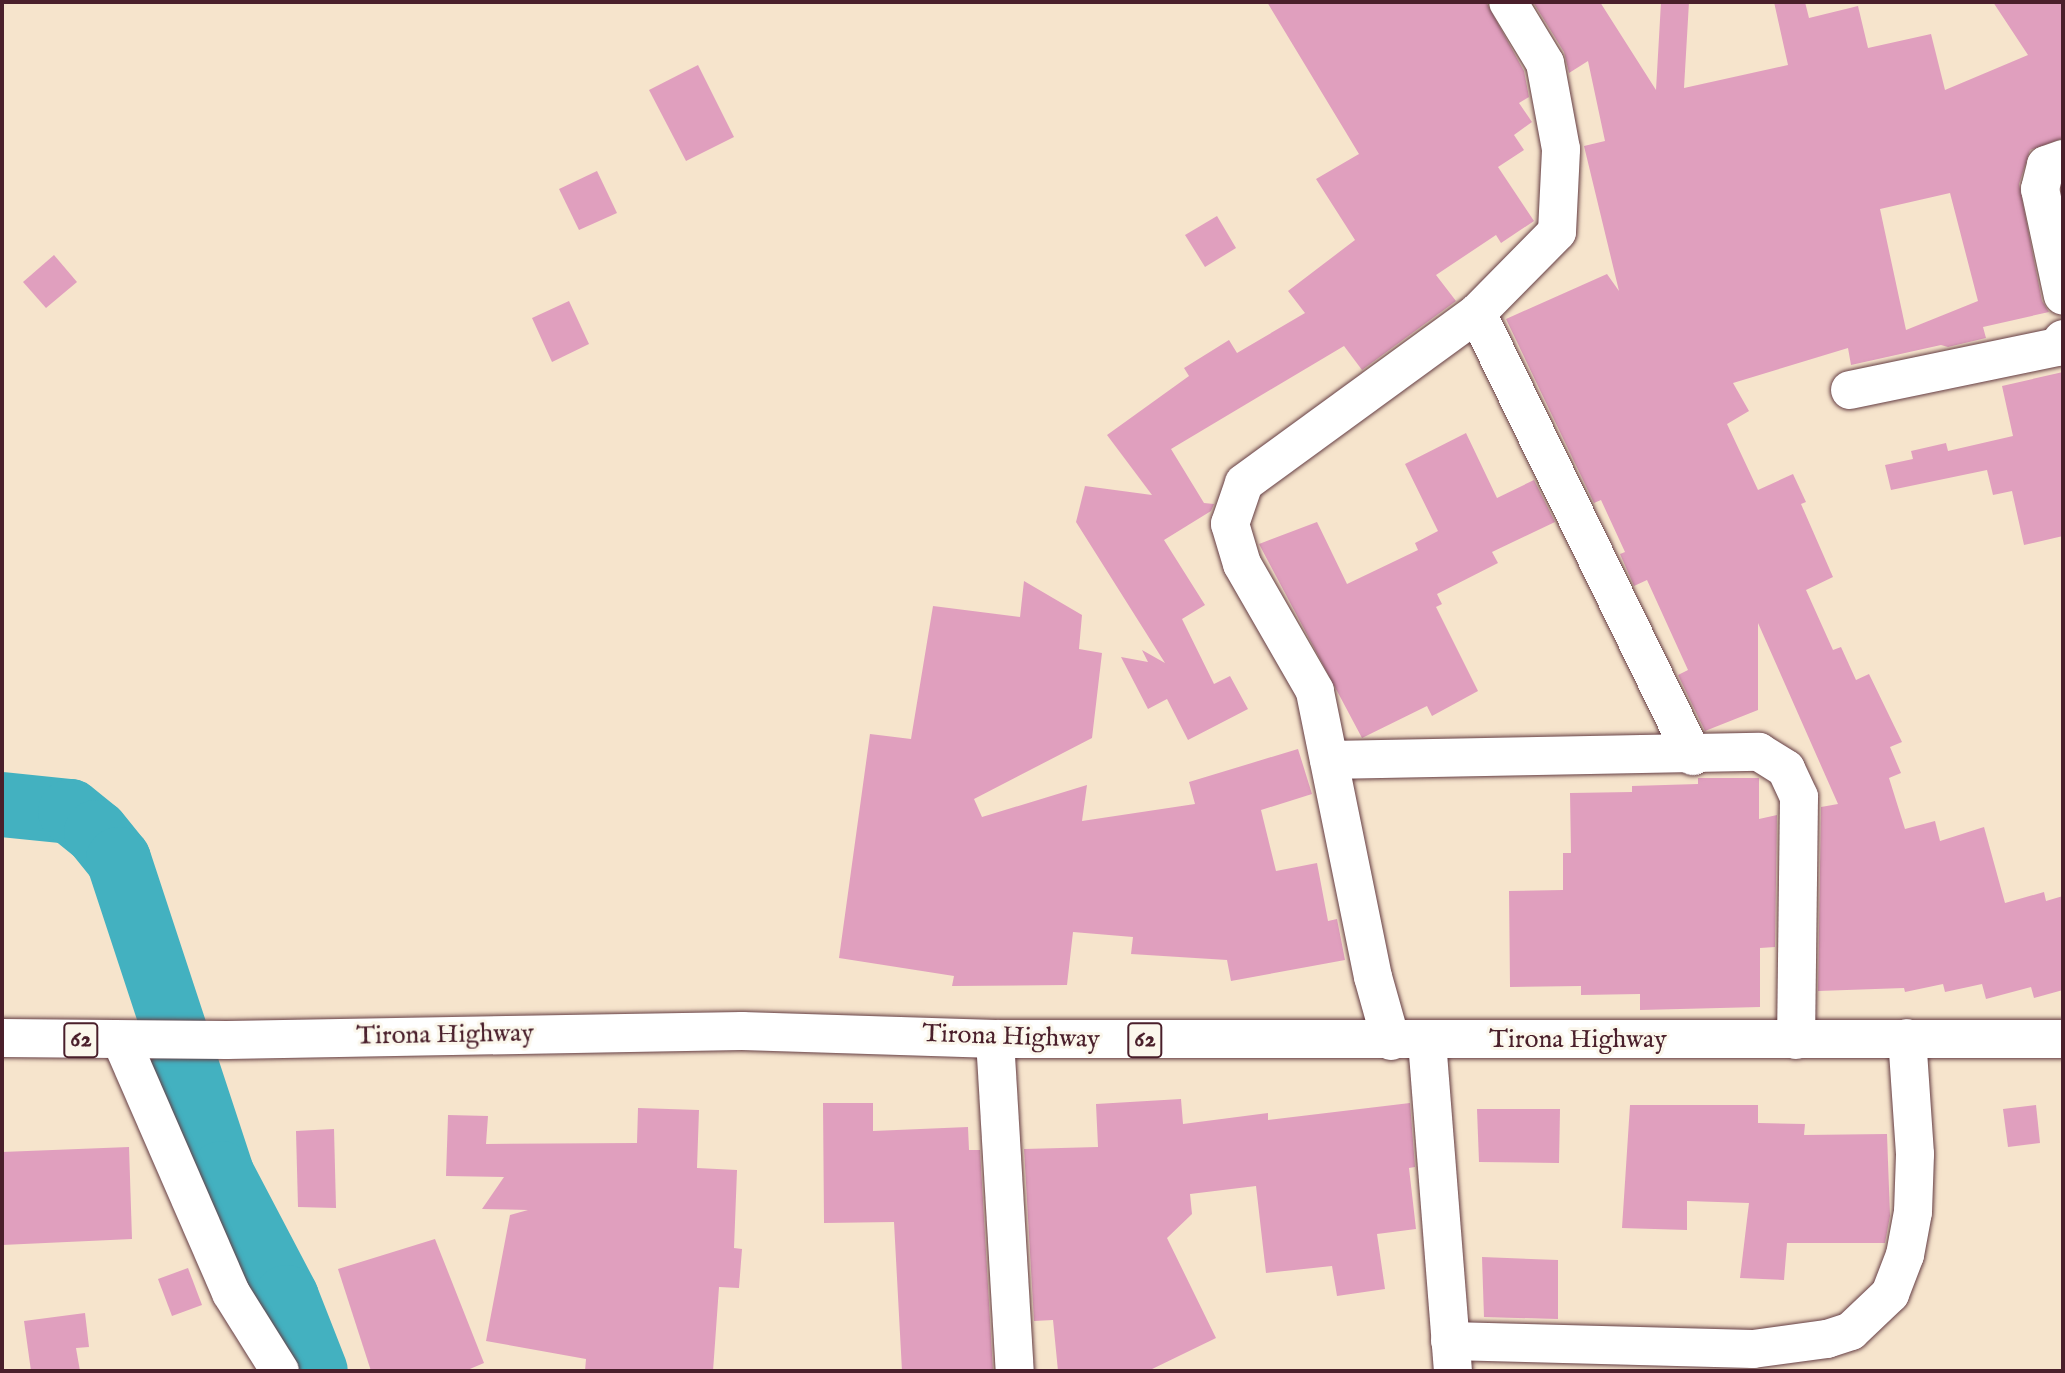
<!DOCTYPE html>
<style>
body{margin:0}
#map{position:relative;width:2065px;height:1373px;overflow:hidden;background:#f6e4cc;font-family:"IM FELL English",serif}
div>[style]{position:absolute}
.river>*{height:65px;margin:-32.5px;padding:0 32.5px;transform-origin:32.5px;border-radius:32.5px;background:#43b1c0}
.building>*{inset:0;background:#e09fbe}
.roads{filter:drop-shadow(0 0 2px #643d43) drop-shadow(0 0 2px #643d43)}
.minor>*{height:38px;margin:-19px;padding:0 19px;transform-origin:19px;border-radius:19px;background:#fff}
.major>*{height:38px;margin:-19px;padding:0 19px;transform-origin:19px;border-radius:19px;background:#fff}
span{translate:-50% -50%;white-space:nowrap;text-align:center;line-height:1.15;-webkit-text-stroke:6px #fbf7ec;paint-order:stroke}
.shield-label span{padding:2px 5px;background:#fbf7ec;border:2px solid;border-radius:5px;-webkit-text-stroke-width:0}
.shield-label{font-size:24px;color:#4a1f2b;font-weight:700}
.street-label{font-size:26px;color:#4a1f2b}
.frame{position:absolute;inset:0;border:4px solid #4a1f2b;pointer-events:none}
</style>
<div id="map">
<div class="river">
<div style="left:2px;top:804px;width:68px;rotate:5.9deg"></div>
<div style="left:70px;top:811px;width:33px;rotate:39deg"></div>
<div style="left:96px;top:832px;width:35px;rotate:51deg"></div>
<div style="left:118px;top:859px;width:330px;rotate:71.8deg"></div>
<div style="left:221px;top:1173px;width:140px;rotate:62.3deg"></div>
<div style="left:286px;top:1297px;width:79px;rotate:68.6deg"></div>
</div>
<div class="building">
<div style="clip-path:polygon(1267px 2px,1486px 2px,1524px 71px,1529px 97px,1519px 103px,1532px 122px,1514px 135px,1524px 150px,1498px 167px,1534px 221px,1501px 243px,1496px 235px,1436px 275px,1456px 301px,1362px 370px,1344px 346px,1171px 449px,1204px 503px,1214px 504px,1211px 511px,1164px 540px,1205px 605px,1182px 619px,1214px 684px,1230px 676px,1248px 709px,1188px 740px,1167px 699px,1148px 709px,1121px 657px,1148px 662px,1142px 650px,1165px 663px,1076px 522px,1085px 486px,1152px 495px,1107px 435px,1189px 376px,1184px 368px,1229px 340px,1237px 353px,1305px 313px,1288px 291px,1355px 240px,1316px 179px,1359px 154px)"></div>
<div style="clip-path:polygon(evenodd,1533px 2px,1600px 2px,1656px 90px,1661px 2px,1689px 2px,1684px 88px,1788px 65px,1774px 2px,1805px 2px,1809px 18px,1858px 6px,1868px 48px,1931px 34px,1945px 90px,2028px 55px,1993px 2px,2063px 2px,2063px 138px,2030px 150px,2019px 184px,2042px 301px,2049px 312px,1983px 327px,1986px 338px,1948px 347px,1941px 345px,1851px 365px,1848px 348px,1733px 383px,1749px 411px,1727px 424px,1758px 490px,1793px 474px,1806px 502px,1801px 504px,1833px 577px,1806px 590px,1833px 650px,1841px 647px,1856px 680px,1869px 674px,1902px 742px,1890px 747px,1901px 773px,1889px 778px,1905px 829px,1935px 821px,1940px 841px,1984px 827px,2005px 903px,2044px 892px,2046px 901px,2063px 896px,2063px 990px,2034px 998px,2031px 987px,1986px 999px,1982px 984px,1945px 992px,1943px 984px,1905px 992px,1904px 988px,1818px 991px,1821px 807px,1838px 804px,1758px 623px,1758px 710px,1705px 731px,1678px 675px,1688px 670px,1647px 580px,1634px 586px,1620px 554px,1625px 552px,1601px 500px,1594px 503px,1506px 319px,1607px 274px,1619px 291px,1584px 146px,1605px 141px,1588px 61px,1569px 73px,1564px 52px,1533px 2px,1950px 193px,1978px 301px,1906px 330px,1880px 209px,1950px 193px)"></div>
<div style="clip-path:polygon(698px 65px,734px 137px,686px 161px,649px 90px)"></div>
<div style="clip-path:polygon(597px 171px,617px 213px,579px 230px,559px 189px)"></div>
<div style="clip-path:polygon(1217px 216px,1236px 248px,1205px 267px,1185px 235px)"></div>
<div style="clip-path:polygon(54px 255px,77px 282px,46px 308px,23px 282px)"></div>
<div style="clip-path:polygon(569px 301px,589px 344px,552px 362px,532px 318px)"></div>
<div style="clip-path:polygon(2063px 372px,2063px 536px,2024px 545px,2012px 491px,1993px 495px,1987px 470px,1891px 490px,1885px 465px,1913px 459px,1911px 451px,1946px 443px,1948px 451px,2013px 436px,2002px 386px)"></div>
<div style="clip-path:polygon(1466px 433px,1497px 498px,1534px 480px,1555px 522px,1492px 552px,1498px 563px,1437px 594px,1442px 604px,1436px 607px,1478px 691px,1432px 716px,1427px 706px,1362px 738px,1259px 544px,1317px 522px,1347px 584px,1418px 550px,1415px 543px,1438px 531px,1405px 464px)"></div>
<div style="clip-path:polygon(1024px 581px,1082px 615px,1079px 649px,1102px 653px,1092px 738px,974px 799px,982px 817px,1087px 785px,1082px 821px,1195px 804px,1189px 782px,1298px 749px,1312px 794px,1261px 810px,1276px 871px,1317px 863px,1328px 921px,1337px 919px,1345px 960px,1231px 981px,1227px 960px,1131px 954px,1133px 937px,1073px 932px,1067px 985px,952px 986px,954px 976px,839px 958px,870px 734px,911px 739px,933px 606px,1020px 617px)"></div>
<div style="clip-path:polygon(1698px 778px,1759px 778px,1759px 819px,1777px 815px,1775px 947px,1760px 948px,1760px 1007px,1640px 1010px,1640px 994px,1581px 995px,1581px 986px,1510px 987px,1509px 891px,1563px 890px,1563px 853px,1571px 853px,1570px 793px,1632px 792px,1632px 786px,1698px 784px)"></div>
<div style="clip-path:polygon(1181px 1099px,1183px 1124px,1268px 1113px,1268px 1120px,1410px 1103px,1415px 1167px,1409px 1168px,1416px 1229px,1377px 1234px,1385px 1289px,1337px 1296px,1332px 1266px,1266px 1273px,1256px 1186px,1190px 1194px,1192px 1214px,1167px 1238px,1216px 1338px,1148px 1371px,1058px 1371px,1053px 1320px,1034px 1321px,1024px 1149px,1098px 1147px,1096px 1104px)"></div>
<div style="clip-path:polygon(823px 1103px,873px 1103px,873px 1131px,968px 1127px,969px 1150px,980px 1150px,993px 1371px,902px 1371px,894px 1222px,824px 1223px)"></div>
<div style="clip-path:polygon(1630px 1105px,1758px 1105px,1758px 1123px,1805px 1124px,1804px 1135px,1887px 1134px,1890px 1216px,1885px 1243px,1787px 1243px,1784px 1280px,1740px 1278px,1749px 1203px,1687px 1201px,1687px 1230px,1622px 1228px)"></div>
<div style="clip-path:polygon(2036px 1105px,2040px 1143px,2008px 1147px,2003px 1109px)"></div>
<div style="clip-path:polygon(638px 1108px,699px 1110px,697px 1168px,737px 1170px,734px 1248px,742px 1249px,739px 1288px,719px 1287px,713px 1371px,585px 1371px,586px 1359px,486px 1341px,510px 1215px,528px 1210px,482px 1209px,504px 1177px,446px 1176px,448px 1115px,488px 1116px,486px 1144px,637px 1143px)"></div>
<div style="clip-path:polygon(1477px 1109px,1560px 1109px,1559px 1163px,1479px 1162px)"></div>
<div style="clip-path:polygon(334px 1129px,336px 1208px,298px 1207px,296px 1131px)"></div>
<div style="clip-path:polygon(129px 1147px,132px 1239px,2px 1245px,2px 1152px)"></div>
<div style="clip-path:polygon(435px 1239px,484px 1363px,465px 1371px,371px 1371px,338px 1269px)"></div>
<div style="clip-path:polygon(1482px 1257px,1558px 1260px,1558px 1319px,1484px 1317px)"></div>
<div style="clip-path:polygon(188px 1268px,202px 1305px,172px 1316px,158px 1279px)"></div>
<div style="clip-path:polygon(85px 1313px,89px 1347px,76px 1348px,80px 1371px,31px 1371px,24px 1321px)"></div>
</div>
<div class="roads">
<div class="minor">
<div style="left:2063px;top:159px;width:18px;rotate:161deg"></div>
<div style="left:2046px;top:165px;width:25px;rotate:104deg"></div>
<div style="left:2040px;top:189px;width:109px;rotate:77.9deg"></div>
<div style="left:1477px;top:313px;width:493px;rotate:64deg"></div>
<div style="left:1850px;top:390px;width:211px;rotate:-11.7deg"></div>
<div style="left:2057px;top:347px;width:10px;rotate:-53deg"></div>
<div style="left:1329px;top:760px;width:430px;rotate:-1.1deg"></div>
<div style="left:1759px;top:752px;width:32px;rotate:32deg"></div>
<div style="left:1786px;top:769px;width:31px;rotate:65deg"></div>
<div style="left:1799px;top:797px;width:243px;rotate:90.7deg"></div>
<div style="left:995px;top:1039px;width:333px;rotate:86.6deg"></div>
<div style="left:121px;top:1040px;width:276px;rotate:66.5deg"></div>
<div style="left:231px;top:1293px;width:92px;rotate:57.9deg"></div>
<div style="left:1391px;top:1041px;width:66px;rotate:-105.7deg"></div>
<div style="left:1373px;top:977px;width:292px;rotate:-101.5deg"></div>
<div style="left:1315px;top:691px;width:146px;rotate:-119.9deg"></div>
<div style="left:1242px;top:564px;width:42px;rotate:-106.7deg"></div>
<div style="left:1230px;top:524px;width:43px;rotate:-71.1deg"></div>
<div style="left:1244px;top:483px;width:288px;rotate:-36.1deg"></div>
<div style="left:1477px;top:313px;width:114px;rotate:-45.4deg"></div>
<div style="left:1557px;top:232px;width:83px;rotate:-87.2deg"></div>
<div style="left:1561px;top:149px;width:87px;rotate:-100.5deg"></div>
<div style="left:1545px;top:63px;width:71px;rotate:-121.2deg"></div>
<div style="left:1427px;top:1041px;width:331px;rotate:85.5deg"></div>
<div style="left:1450px;top:1341px;width:303px;rotate:1.5deg"></div>
<div style="left:1753px;top:1349px;width:75px;rotate:-7.7deg"></div>
<div style="left:1827px;top:1339px;width:25px;rotate:-18deg"></div>
<div style="left:1851px;top:1331px;width:54px;rotate:-43.5deg"></div>
<div style="left:1890px;top:1294px;width:42px;rotate:-69deg"></div>
<div style="left:1905px;top:1255px;width:44px;rotate:-79.5deg"></div>
<div style="left:1913px;top:1212px;width:58px;rotate:-88deg"></div>
<div style="left:1915px;top:1154px;width:116px;rotate:-93.9deg"></div>
</div>
<div class="major">
<div style="left:2px;top:1038px;width:225px;rotate:0.5deg"></div>
<div style="left:227px;top:1040px;width:515px;rotate:-1deg"></div>
<div style="left:742px;top:1031px;width:253px;rotate:1.8deg"></div>
<div style="left:995px;top:1039px;width:1068px"></div>
</div>
</div>
<div class="shield-label">
<span style="left:81px;top:1040px">62</span>
<span style="left:1145px;top:1040px">62</span>
</div>
<div class="street-label">
<span style="left:445px;top:1035px;rotate:-1deg">Tirona Highway</span>
<span style="left:1011px;top:1037px;rotate:2deg">Tirona Highway</span>
<span style="left:1578px;top:1040px">Tirona Highway</span>
</div>
<div class="frame"></div>
</div>
